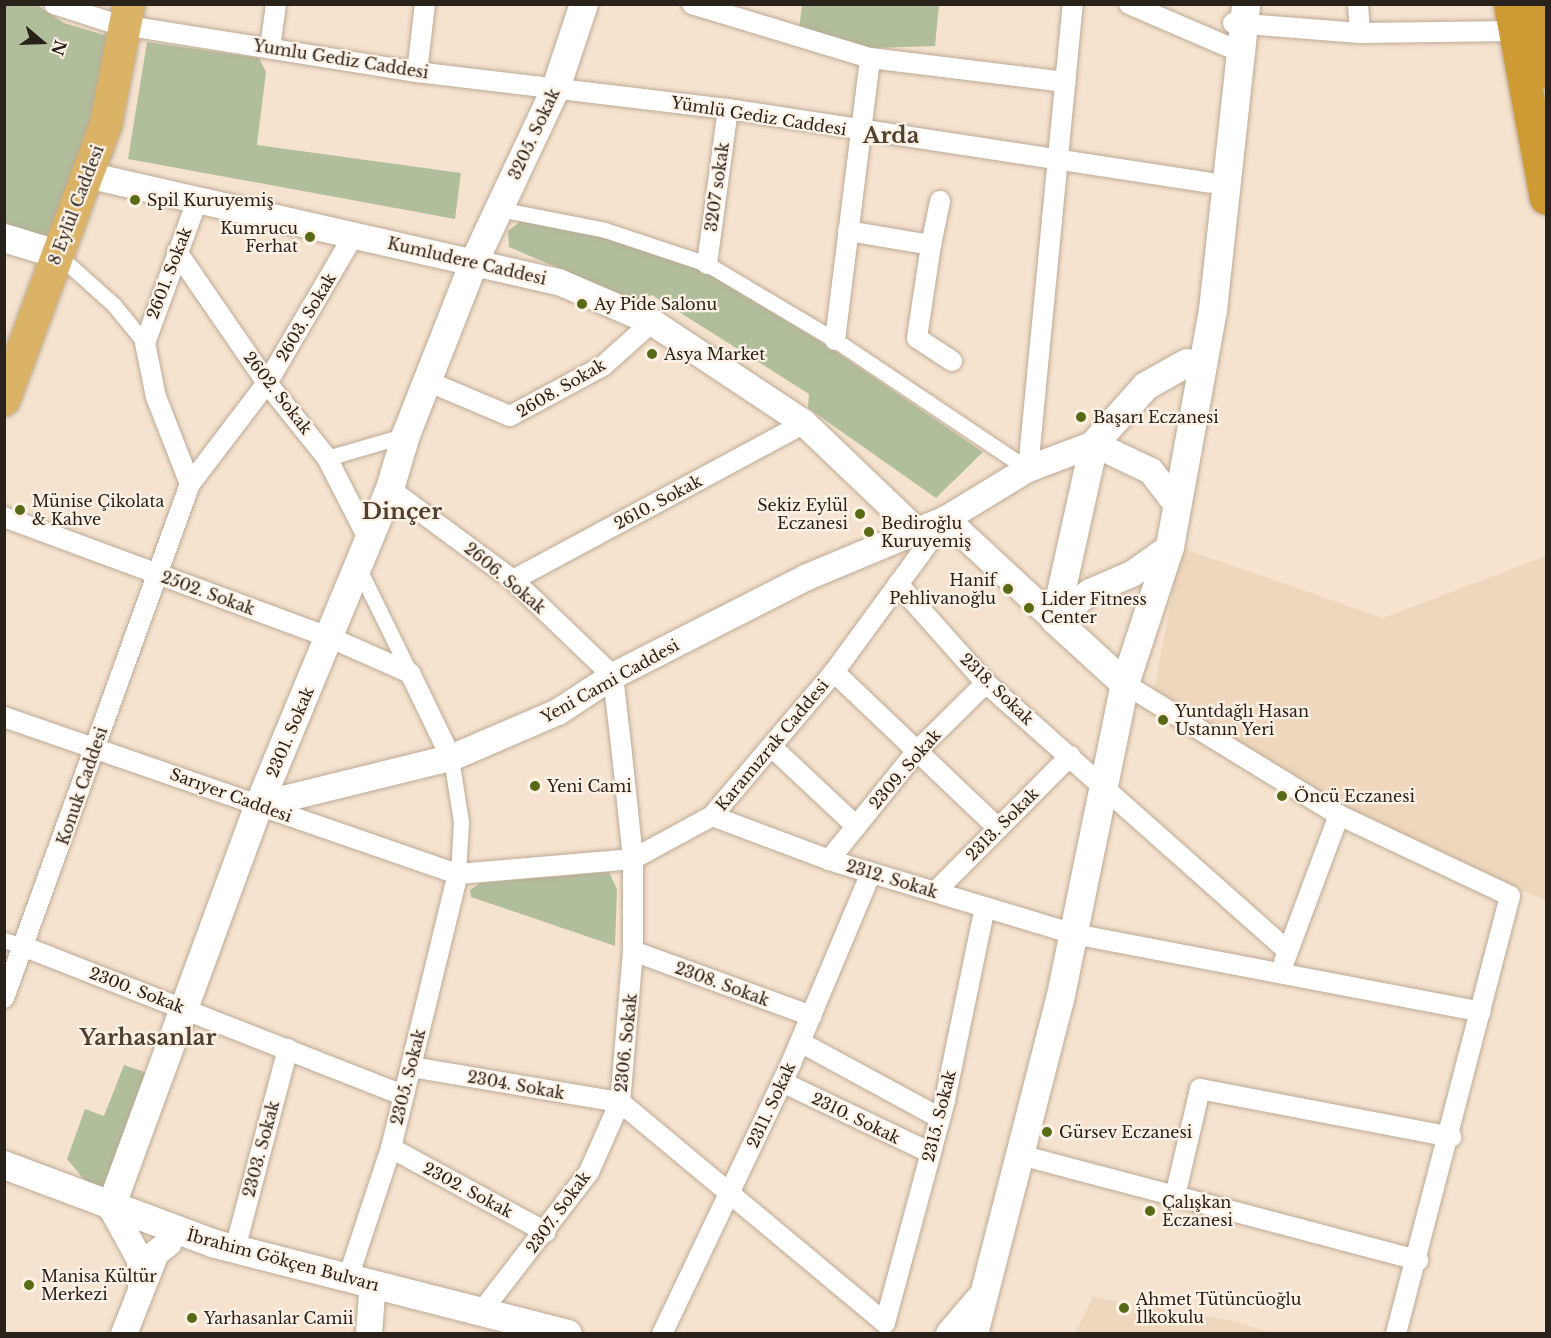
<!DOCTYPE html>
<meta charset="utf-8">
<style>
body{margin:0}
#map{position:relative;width:1551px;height:1338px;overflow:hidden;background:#f6e3cf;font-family:"Libre Baskerville",serif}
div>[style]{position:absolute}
.built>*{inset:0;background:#efd7bd}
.green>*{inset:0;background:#b1be9c}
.roads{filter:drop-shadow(0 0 2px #bcaa96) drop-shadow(0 0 2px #bcaa96)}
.pedestrian>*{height:15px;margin:-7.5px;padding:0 7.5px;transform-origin:7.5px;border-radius:7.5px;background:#fff}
.minor>*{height:20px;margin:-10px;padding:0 10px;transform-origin:10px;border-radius:10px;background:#fff}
.tertiary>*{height:26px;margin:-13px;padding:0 13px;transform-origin:13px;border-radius:13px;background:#fff}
.secondary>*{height:28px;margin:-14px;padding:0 14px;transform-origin:14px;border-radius:14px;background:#fff}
.primary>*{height:32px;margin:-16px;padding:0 16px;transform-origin:16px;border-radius:16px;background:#dab366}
.trunk>*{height:33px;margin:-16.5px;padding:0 16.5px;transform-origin:16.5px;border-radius:16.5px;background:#ce9a33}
.dots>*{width:16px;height:16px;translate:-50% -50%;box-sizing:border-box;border:3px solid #fef2e6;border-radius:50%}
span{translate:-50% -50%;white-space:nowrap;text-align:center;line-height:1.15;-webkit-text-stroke:4.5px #fef2e6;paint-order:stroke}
.street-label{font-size:16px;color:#29221a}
.poi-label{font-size:16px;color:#29221a}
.left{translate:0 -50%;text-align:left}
.right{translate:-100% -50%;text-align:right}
.district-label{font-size:22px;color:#4f402f;font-weight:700}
.frame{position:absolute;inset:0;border:6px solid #29221a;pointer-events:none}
.north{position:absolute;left:12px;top:12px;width:60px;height:60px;-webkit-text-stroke:4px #fef2e6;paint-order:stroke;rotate:109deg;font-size:16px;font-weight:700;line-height:24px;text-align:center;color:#29221a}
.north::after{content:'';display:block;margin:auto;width:21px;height:27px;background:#29221a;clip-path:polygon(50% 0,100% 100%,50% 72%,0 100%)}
</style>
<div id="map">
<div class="built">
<div style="clip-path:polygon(1181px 548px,1383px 618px,1546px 556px,1546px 901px,1341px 810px,1154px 689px)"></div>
<div style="clip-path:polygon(1093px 1297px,1228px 1320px,1275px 1333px,1075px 1333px)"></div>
</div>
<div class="green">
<div style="clip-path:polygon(5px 5px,37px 5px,64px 23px,111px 37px,97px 116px,49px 238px,5px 224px)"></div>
<div style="clip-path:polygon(802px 5px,939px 5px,935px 46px,871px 48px,799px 30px)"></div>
<div style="clip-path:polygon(147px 42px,259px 58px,266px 72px,257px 145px,461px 173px,455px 219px,128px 159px)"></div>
<div style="clip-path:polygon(521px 221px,606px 238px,703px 271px,826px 345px,983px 452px,936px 498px,808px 408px,809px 394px,652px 295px,633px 300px,509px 247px,508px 231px)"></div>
<div style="clip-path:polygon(609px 872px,617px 889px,615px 946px,471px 897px,470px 890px,480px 883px)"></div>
<div style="clip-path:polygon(124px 1065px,150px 1074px,104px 1193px,93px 1190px,67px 1159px,85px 1109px,104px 1116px)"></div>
</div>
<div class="roads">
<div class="pedestrian">
<div style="left:499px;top:209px;width:108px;rotate:11.2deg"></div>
<div style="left:605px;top:230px;width:108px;rotate:18.4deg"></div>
<div style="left:707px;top:264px;width:149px;rotate:30.7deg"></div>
<div style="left:835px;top:340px;width:232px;rotate:33.8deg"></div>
<div style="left:57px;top:254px;width:75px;rotate:41.8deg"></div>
<div style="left:113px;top:304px;width:50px;rotate:50.6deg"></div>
<div style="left:327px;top:458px;width:82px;rotate:-16.2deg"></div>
<div style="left:358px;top:567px;width:118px;rotate:63.9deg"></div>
<div style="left:451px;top:758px;width:65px;rotate:81.1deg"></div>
<div style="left:461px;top:822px;width:52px;rotate:93.3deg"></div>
<div style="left:4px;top:940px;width:22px;rotate:18deg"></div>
</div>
<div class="minor">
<div style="left:54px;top:4px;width:65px;rotate:17.9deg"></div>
<div style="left:116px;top:24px;width:305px;rotate:9.1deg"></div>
<div style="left:417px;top:72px;width:313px;rotate:6.8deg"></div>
<div style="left:728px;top:109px;width:488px;rotate:8.7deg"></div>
<div style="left:692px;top:4px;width:186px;rotate:16.9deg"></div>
<div style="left:870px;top:58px;width:197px;rotate:7deg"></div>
<div style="left:1129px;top:4px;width:124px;rotate:23.3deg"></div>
<div style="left:1358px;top:4px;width:29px;rotate:86deg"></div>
<div style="left:1233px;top:23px;width:127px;rotate:4.5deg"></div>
<div style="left:1360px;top:33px;width:155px;rotate:-0.7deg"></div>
<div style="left:270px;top:48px;width:44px;rotate:-82.2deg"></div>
<div style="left:417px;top:72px;width:68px;rotate:-83.3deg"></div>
<div style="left:848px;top:231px;width:84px;rotate:9.6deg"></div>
<div style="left:931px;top:245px;width:94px;rotate:98.6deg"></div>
<div style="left:917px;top:338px;width:42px;rotate:33.3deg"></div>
<div style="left:931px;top:245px;width:45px;rotate:-78.4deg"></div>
<div style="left:177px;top:252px;width:159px;rotate:55.5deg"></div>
<div style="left:267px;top:383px;width:96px;rotate:51.3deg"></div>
<div style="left:327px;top:458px;width:92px;rotate:62.9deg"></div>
<div style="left:707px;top:264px;width:156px;rotate:-82.3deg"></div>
<div style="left:835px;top:340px;width:284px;rotate:-82.9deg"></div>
<div style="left:427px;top:381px;width:90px;rotate:22.9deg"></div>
<div style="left:510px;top:416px;width:106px;rotate:-28.3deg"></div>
<div style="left:603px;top:366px;width:66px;rotate:-41.9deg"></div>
<div style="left:1028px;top:469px;width:467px;rotate:-84.5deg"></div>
<div style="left:190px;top:484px;width:93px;rotate:-111.3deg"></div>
<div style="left:156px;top:397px;width:55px;rotate:-101.5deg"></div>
<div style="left:145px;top:343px;width:148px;rotate:-69.9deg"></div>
<div style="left:390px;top:489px;width:153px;rotate:36.5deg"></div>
<div style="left:513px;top:580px;width:139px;rotate:43.8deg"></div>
<div style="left:613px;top:676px;width:79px;rotate:83.4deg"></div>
<div style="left:622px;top:754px;width:106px;rotate:84deg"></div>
<div style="left:633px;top:859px;width:92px;rotate:90deg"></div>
<div style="left:633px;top:951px;width:152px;rotate:94.9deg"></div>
<div style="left:620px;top:1102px;width:77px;rotate:113.9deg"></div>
<div style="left:589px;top:1172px;width:177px;rotate:127.6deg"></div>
<div style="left:4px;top:517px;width:346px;rotate:20.3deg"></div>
<div style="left:329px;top:637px;width:89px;rotate:24deg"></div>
<div style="left:410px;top:673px;width:94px;rotate:64.2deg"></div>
<div style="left:513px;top:580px;width:331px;rotate:-28.3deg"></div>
<div style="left:898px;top:584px;width:132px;rotate:48.4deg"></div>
<div style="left:986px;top:683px;width:404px;rotate:41.6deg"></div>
<div style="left:834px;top:672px;width:225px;rotate:43.6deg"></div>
<div style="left:1125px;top:684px;width:251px;rotate:31.5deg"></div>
<div style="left:1339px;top:815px;width:189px;rotate:25.3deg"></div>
<div style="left:1510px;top:896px;width:453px;rotate:104.6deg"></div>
<div style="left:4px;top:717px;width:480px;rotate:19.1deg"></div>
<div style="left:458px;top:874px;width:176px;rotate:-4.9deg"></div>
<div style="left:633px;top:859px;width:90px;rotate:-28.6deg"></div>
<div style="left:712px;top:816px;width:189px;rotate:-49.7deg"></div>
<div style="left:834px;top:672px;width:190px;rotate:-53.8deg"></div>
<div style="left:773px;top:748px;width:114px;rotate:43.2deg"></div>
<div style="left:712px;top:816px;width:125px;rotate:20.6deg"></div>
<div style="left:829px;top:860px;width:256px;rotate:16.8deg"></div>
<div style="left:1074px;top:934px;width:414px;rotate:10.8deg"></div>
<div style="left:829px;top:860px;width:140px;rotate:-51.1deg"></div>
<div style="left:917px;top:751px;width:97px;rotate:-44.6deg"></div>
<div style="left:935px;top:892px;width:192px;rotate:-45.2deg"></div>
<div style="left:25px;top:947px;width:406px;rotate:21.4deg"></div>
<div style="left:633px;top:951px;width:190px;rotate:20deg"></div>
<div style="left:1284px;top:962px;width:157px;rotate:-69.5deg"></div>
<div style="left:4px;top:998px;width:547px;rotate:-70.11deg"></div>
<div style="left:190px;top:484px;width:127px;rotate:-52.7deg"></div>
<div style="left:267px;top:383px;width:172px;rotate:-59.6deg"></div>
<div style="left:800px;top:1042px;width:159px;rotate:28.5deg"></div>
<div style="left:412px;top:1067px;width:211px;rotate:9.6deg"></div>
<div style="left:782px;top:1082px;width:165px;rotate:25.5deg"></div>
<div style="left:620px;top:1102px;width:345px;rotate:39.8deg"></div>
<div style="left:885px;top:1323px;width:231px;rotate:-74.9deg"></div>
<div style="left:945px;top:1100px;width:197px;rotate:-78.3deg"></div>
<div style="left:391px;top:1148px;width:176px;rotate:28.5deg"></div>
<div style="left:1020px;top:1155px;width:412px;rotate:14.8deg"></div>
<div style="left:1175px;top:1196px;width:110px;rotate:-76.8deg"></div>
<div style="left:1200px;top:1089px;width:256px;rotate:10.8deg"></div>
<div style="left:235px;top:1249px;width:207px;rotate:-75.2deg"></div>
<div style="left:348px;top:1278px;width:137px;rotate:-71.7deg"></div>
<div style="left:391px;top:1148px;width:282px;rotate:-76.3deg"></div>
<div style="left:662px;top:1334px;width:302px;rotate:-64.5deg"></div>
<div style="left:792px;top:1061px;width:204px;rotate:-67.2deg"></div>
</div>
<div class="tertiary">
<div style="left:87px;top:175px;width:484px;rotate:12.8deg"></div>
<div style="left:559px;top:282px;width:101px;rotate:23.3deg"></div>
<div style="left:652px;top:322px;width:182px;rotate:33.6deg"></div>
<div style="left:804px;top:423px;width:155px;rotate:43.7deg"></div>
<div style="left:946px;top:519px;width:149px;rotate:42.8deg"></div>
<div style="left:1055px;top:620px;width:45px;rotate:-38.7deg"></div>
<div style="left:1090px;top:592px;width:46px;rotate:-23.2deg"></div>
<div style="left:1132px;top:574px;width:47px;rotate:-35.4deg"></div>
<div style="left:259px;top:805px;width:198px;rotate:-13.8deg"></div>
<div style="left:451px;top:758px;width:116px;rotate:-23.3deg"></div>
<div style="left:558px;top:712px;width:66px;rotate:-33.2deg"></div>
<div style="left:613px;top:676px;width:216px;rotate:-27deg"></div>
<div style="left:805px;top:578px;width:153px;rotate:-22.7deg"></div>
<div style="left:946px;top:519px;width:96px;rotate:-31.4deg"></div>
<div style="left:1028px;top:469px;width:71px;rotate:-20.7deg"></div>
<div style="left:1094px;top:444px;width:63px;rotate:25.3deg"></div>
<div style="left:1151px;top:471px;width:43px;rotate:52.6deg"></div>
<div style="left:111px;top:1207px;width:60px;rotate:61.3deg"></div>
<div style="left:140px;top:1260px;width:26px;rotate:88deg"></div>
<div style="left:124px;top:1334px;width:87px;rotate:-68.4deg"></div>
<div style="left:156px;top:1253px;width:16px;rotate:-38deg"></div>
<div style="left:369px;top:1334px;width:40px;rotate:-85.7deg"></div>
</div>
<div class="secondary">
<div style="left:4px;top:238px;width:55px;rotate:16.8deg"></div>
<div style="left:1125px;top:684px;width:95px;rotate:-137.6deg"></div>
<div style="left:1055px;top:620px;width:180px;rotate:-77.5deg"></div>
<div style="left:1094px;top:444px;width:78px;rotate:-48.1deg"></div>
<div style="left:1146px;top:386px;width:47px;rotate:-29.3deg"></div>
<div style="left:4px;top:1165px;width:225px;rotate:20.5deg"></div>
<div style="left:215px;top:1244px;width:364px;rotate:14.3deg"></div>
<div style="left:111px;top:1207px;width:428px;rotate:-69.8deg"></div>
<div style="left:259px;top:805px;width:342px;rotate:-67.5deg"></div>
<div style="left:390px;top:489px;width:56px;rotate:-73.5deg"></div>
<div style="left:406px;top:435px;width:188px;rotate:-68.5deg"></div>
<div style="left:475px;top:260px;width:190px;rotate:-64.8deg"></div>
<div style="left:556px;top:88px;width:89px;rotate:-71.6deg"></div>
<div style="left:950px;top:1334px;width:45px;rotate:-49.5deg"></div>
<div style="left:974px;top:1334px;width:345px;rotate:-75.6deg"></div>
<div style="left:1060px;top:1000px;width:323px;rotate:-78.4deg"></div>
<div style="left:1125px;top:684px;width:144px;rotate:-71.8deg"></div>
<div style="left:1170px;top:547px;width:241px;rotate:-79.7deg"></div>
<div style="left:1213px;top:310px;width:308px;rotate:-83.8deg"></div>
</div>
<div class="primary">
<div style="left:4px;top:400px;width:294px;rotate:-69.7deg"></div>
<div style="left:106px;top:124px;width:122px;rotate:-79.1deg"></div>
</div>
<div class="trunk">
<div style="left:1510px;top:4px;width:197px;rotate:79.5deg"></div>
<div style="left:1534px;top:4px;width:68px;rotate:79.8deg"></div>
</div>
</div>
<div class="dots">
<div style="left:135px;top:200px;background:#586a15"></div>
<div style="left:310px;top:237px;background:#586a15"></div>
<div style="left:582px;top:304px;background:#586a15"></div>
<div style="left:652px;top:354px;background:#586a15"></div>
<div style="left:1081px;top:417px;background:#586a15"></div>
<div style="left:20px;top:510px;background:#586a15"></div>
<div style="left:860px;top:514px;background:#586a15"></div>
<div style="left:869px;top:532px;background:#586a15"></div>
<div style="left:1008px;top:589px;background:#586a15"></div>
<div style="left:1029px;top:608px;background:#586a15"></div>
<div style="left:1163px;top:720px;background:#586a15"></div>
<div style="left:535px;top:786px;background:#586a15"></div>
<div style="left:1282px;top:796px;background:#586a15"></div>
<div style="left:1047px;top:1132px;background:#586a15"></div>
<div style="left:1150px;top:1211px;background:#586a15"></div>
<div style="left:29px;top:1285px;background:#586a15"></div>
<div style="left:1124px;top:1308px;background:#586a15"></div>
<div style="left:192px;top:1318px;background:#586a15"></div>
</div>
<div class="street-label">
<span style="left:341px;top:59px;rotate:9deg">Yumlu Gediz Caddesi</span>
<span style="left:759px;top:116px;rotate:9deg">Yümlü Gediz Caddesi</span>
<span style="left:534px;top:134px;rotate:-65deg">3205. Sokak</span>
<span style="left:717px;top:187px;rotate:-82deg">3207 sokak</span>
<span style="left:76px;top:205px;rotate:-69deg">8 Eylül Caddesi</span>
<span style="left:467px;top:261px;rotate:13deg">Kumludere Caddesi</span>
<span style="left:169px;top:273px;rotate:-69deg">2601. Sokak</span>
<span style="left:306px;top:317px;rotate:-59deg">2603. Sokak</span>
<span style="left:561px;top:388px;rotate:-30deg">2608. Sokak</span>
<span style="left:278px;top:393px;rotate:52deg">2602. Sokak</span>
<span style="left:658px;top:502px;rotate:-28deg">2610. Sokak</span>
<span style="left:505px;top:578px;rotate:40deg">2606. Sokak</span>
<span style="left:208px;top:593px;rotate:20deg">2502. Sokak</span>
<span style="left:610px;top:681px;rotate:-29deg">Yeni Cami Caddesi</span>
<span style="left:997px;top:689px;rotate:44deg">2318. Sokak</span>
<span style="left:290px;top:732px;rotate:-67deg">2301. Sokak</span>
<span style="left:772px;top:745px;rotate:-50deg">Karamızrak Caddesi</span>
<span style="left:905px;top:769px;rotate:-49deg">2309. Sokak</span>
<span style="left:82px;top:786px;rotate:-71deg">Konuk Caddesi</span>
<span style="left:231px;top:795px;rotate:20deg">Sarıyer Caddesi</span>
<span style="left:1002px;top:824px;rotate:-45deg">2313. Sokak</span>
<span style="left:892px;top:879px;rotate:17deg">2312. Sokak</span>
<span style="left:722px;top:984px;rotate:20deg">2308. Sokak</span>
<span style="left:137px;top:990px;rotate:21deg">2300. Sokak</span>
<span style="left:626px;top:1043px;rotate:-84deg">2306. Sokak</span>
<span style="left:408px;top:1077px;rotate:-76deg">2305. Sokak</span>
<span style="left:516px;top:1085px;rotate:10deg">2304. Sokak</span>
<span style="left:771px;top:1105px;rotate:-65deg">2311. Sokak</span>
<span style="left:939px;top:1116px;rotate:-76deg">2315. Sokak</span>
<span style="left:856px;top:1118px;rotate:26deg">2310. Sokak</span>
<span style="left:261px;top:1149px;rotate:-75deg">2303. Sokak</span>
<span style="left:468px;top:1190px;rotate:28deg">2302. Sokak</span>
<span style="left:558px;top:1212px;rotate:-54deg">2307. Sokak</span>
<span style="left:283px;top:1260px;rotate:15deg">İbrahim Gökçen Bulvarı</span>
</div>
<div class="poi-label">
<span class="left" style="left:147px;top:200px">Spil Kuruyemiş</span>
<span class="right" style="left:298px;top:237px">Kumrucu<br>Ferhat</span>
<span class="left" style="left:594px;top:304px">Ay Pide Salonu</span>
<span class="left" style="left:664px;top:354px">Asya Market</span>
<span class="left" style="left:1093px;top:417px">Başarı Eczanesi</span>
<span class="left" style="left:32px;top:510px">Münise Çikolata<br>&amp; Kahve</span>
<span class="right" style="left:848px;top:514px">Sekiz Eylül<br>Eczanesi</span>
<span class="left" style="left:881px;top:532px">Bediroğlu<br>Kuruyemiş</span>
<span class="right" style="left:996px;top:589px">Hanif<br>Pehlivanoğlu</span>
<span class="left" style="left:1041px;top:608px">Lider Fitness<br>Center</span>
<span class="left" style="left:1175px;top:720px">Yuntdağlı Hasan<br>Ustanın Yeri</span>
<span class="left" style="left:547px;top:786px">Yeni Cami</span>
<span class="left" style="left:1294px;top:796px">Öncü Eczanesi</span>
<span class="left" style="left:1059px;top:1132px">Gürsev Eczanesi</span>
<span class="left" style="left:1162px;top:1211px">Çalışkan<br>Eczanesi</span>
<span class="left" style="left:41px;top:1285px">Manisa Kültür<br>Merkezi</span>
<span class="left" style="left:1136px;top:1308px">Ahmet Tütüncüoğlu<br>İlkokulu</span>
<span class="left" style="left:204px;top:1318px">Yarhasanlar Camii</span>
</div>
<div class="district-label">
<span style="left:891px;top:136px">Arda</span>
<span style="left:402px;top:512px">Dinçer</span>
<span style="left:148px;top:1038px">Yarhasanlar</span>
</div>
<div class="frame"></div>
<div class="north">N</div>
</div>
